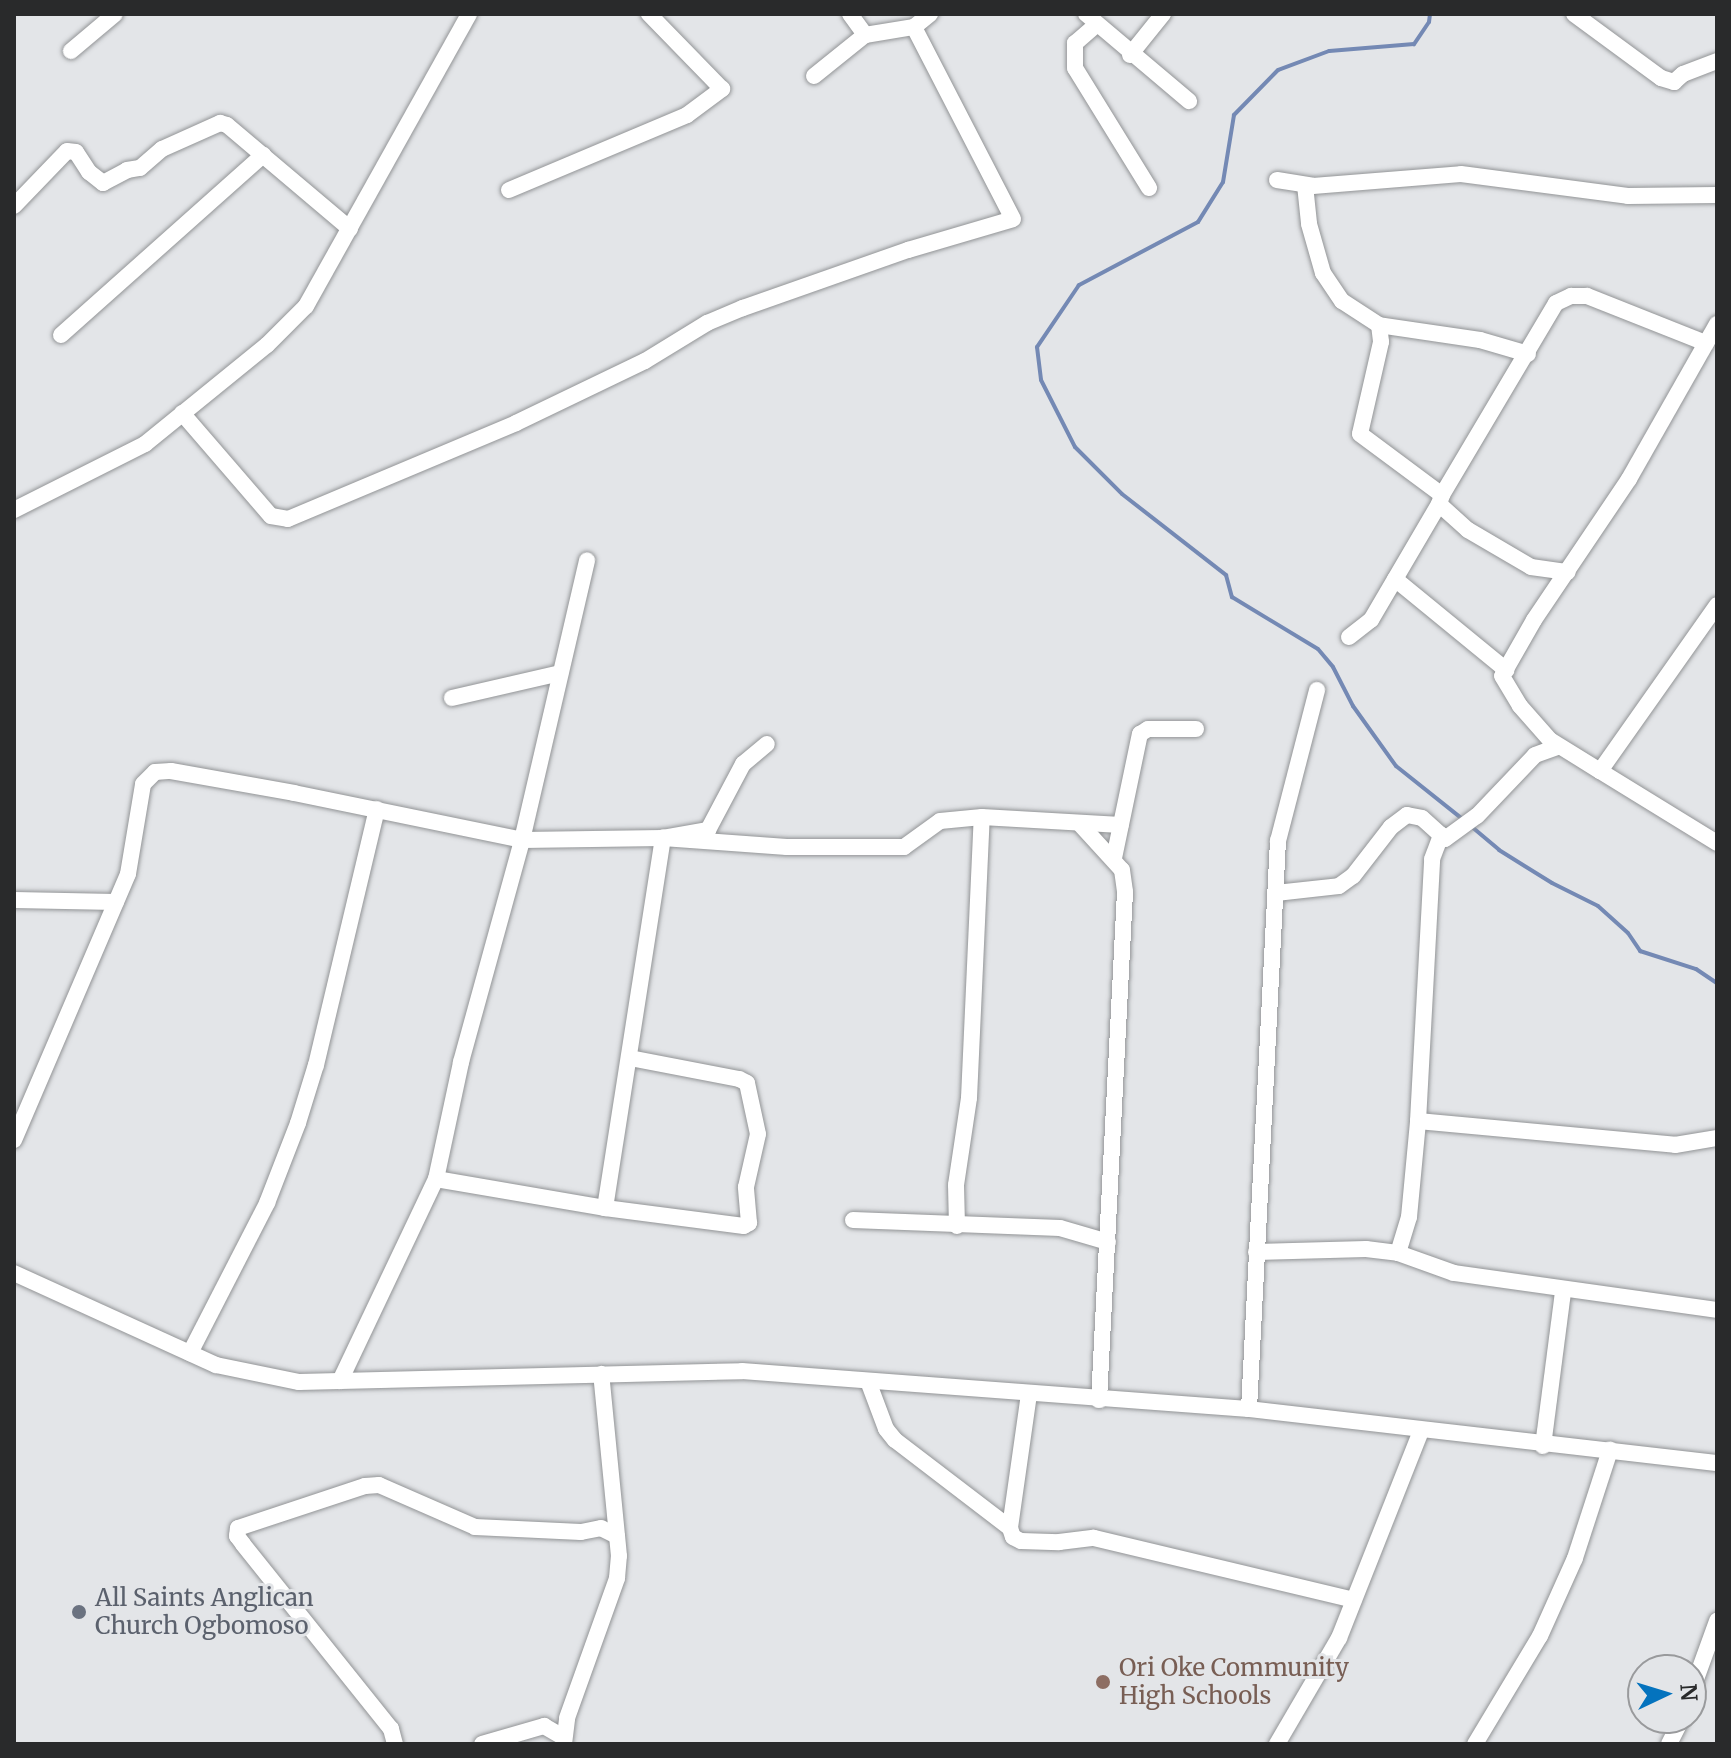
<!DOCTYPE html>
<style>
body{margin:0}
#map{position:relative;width:1731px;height:1758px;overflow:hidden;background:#e3e5e8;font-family:Merriweather,serif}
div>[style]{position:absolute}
.stream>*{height:4px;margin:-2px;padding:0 2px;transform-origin:2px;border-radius:2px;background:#7489b4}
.roads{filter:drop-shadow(0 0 2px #929496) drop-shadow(0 0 2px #929496)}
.street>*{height:16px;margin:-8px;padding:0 8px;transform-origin:8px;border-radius:8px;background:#fff}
.dots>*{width:22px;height:22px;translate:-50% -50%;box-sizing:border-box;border:4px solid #e3e5e8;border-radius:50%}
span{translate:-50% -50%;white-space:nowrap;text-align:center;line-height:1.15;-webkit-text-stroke:6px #e3e5e8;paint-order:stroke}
.worship-label{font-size:24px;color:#5b616d}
.left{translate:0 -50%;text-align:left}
.education-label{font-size:24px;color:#785e54}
.frame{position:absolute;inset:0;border:16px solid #292a2b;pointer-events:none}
.north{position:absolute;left:1627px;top:1654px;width:80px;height:80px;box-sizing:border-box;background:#e3e5e8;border:2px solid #999a9c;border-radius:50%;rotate:86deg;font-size:22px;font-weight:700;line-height:32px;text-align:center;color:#292a2b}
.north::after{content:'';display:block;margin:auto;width:28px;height:36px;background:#0473be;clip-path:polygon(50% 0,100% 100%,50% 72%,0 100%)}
</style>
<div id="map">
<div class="stream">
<div style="left:1430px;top:14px;width:8px;rotate:97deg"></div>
<div style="left:1429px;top:22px;width:27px;rotate:124deg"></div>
<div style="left:1414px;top:44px;width:85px;rotate:175.3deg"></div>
<div style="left:1329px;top:51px;width:54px;rotate:159.6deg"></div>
<div style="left:1278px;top:70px;width:63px;rotate:134.4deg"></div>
<div style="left:1234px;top:115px;width:68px;rotate:99.3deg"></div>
<div style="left:1223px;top:182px;width:47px;rotate:122deg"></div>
<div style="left:1198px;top:222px;width:135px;rotate:152.1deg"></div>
<div style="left:1079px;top:285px;width:75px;rotate:124.1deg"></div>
<div style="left:1037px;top:347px;width:33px;rotate:83deg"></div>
<div style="left:1041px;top:380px;width:75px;rotate:63.1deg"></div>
<div style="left:1075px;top:447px;width:66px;rotate:45deg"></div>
<div style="left:1122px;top:494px;width:132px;rotate:37.9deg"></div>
<div style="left:1226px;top:575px;width:23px;rotate:75deg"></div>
<div style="left:1232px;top:597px;width:100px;rotate:31.2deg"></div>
<div style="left:1318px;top:649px;width:23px;rotate:50deg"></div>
<div style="left:1333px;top:667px;width:44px;rotate:62.9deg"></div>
<div style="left:1353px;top:706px;width:74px;rotate:54.4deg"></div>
<div style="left:1396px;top:766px;width:88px;rotate:38.6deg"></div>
<div style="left:1472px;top:827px;width:35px;rotate:40deg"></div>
<div style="left:1499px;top:850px;width:62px;rotate:31.9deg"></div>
<div style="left:1552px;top:883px;width:51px;rotate:26.6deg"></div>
<div style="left:1598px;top:906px;width:40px;rotate:42deg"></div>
<div style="left:1628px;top:933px;width:22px;rotate:56deg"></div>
<div style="left:1640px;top:951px;width:59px;rotate:17.8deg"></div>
<div style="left:1696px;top:969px;width:25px;rotate:34deg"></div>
</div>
<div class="roads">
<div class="street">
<div style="left:850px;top:14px;width:26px;rotate:54deg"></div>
<div style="left:1086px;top:14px;width:135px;rotate:40.2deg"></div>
<div style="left:1574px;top:14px;width:108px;rotate:36.3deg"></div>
<div style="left:1661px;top:78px;width:14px;rotate:17deg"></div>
<div style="left:1674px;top:82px;width:12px;rotate:-42deg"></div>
<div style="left:1683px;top:74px;width:36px;rotate:-21deg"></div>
<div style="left:1096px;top:25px;width:28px;rotate:139deg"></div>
<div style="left:1075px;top:43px;width:25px;rotate:90deg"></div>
<div style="left:1075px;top:68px;width:141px;rotate:58.3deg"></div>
<div style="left:71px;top:51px;width:57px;rotate:-40.1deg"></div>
<div style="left:1130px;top:55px;width:53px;rotate:-51.2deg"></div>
<div style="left:814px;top:76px;width:65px;rotate:-38.8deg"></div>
<div style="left:865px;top:35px;width:50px;rotate:-9.3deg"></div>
<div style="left:914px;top:27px;width:21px;rotate:-39deg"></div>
<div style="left:1277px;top:180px;width:36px;rotate:9deg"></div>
<div style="left:1313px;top:186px;width:148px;rotate:-4.6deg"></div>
<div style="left:1461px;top:174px;width:168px;rotate:7.5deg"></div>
<div style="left:1628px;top:196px;width:89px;rotate:-0.6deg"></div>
<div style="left:1305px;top:185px;width:39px;rotate:84deg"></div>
<div style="left:1309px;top:224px;width:51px;rotate:74.1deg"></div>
<div style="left:1323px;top:273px;width:34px;rotate:56deg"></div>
<div style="left:1342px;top:301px;width:44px;rotate:33deg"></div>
<div style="left:509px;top:190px;width:193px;rotate:-22.8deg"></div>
<div style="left:687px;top:115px;width:44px;rotate:-36.6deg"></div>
<div style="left:722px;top:89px;width:105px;rotate:-134.2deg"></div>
<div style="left:14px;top:206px;width:76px;rotate:-46.1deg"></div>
<div style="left:67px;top:151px;width:9px;rotate:6deg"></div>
<div style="left:76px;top:152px;width:24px;rotate:57deg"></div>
<div style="left:89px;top:172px;width:18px;rotate:38deg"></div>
<div style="left:103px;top:183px;width:27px;rotate:-28deg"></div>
<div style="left:127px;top:170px;width:13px;rotate:-9deg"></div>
<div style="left:140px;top:168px;width:29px;rotate:-41deg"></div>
<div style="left:162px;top:149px;width:64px;rotate:-24.1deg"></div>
<div style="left:220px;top:123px;width:7px;rotate:16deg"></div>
<div style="left:227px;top:125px;width:161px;rotate:40.2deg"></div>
<div style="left:1717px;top:324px;width:178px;rotate:119.6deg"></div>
<div style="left:1629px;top:479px;width:170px;rotate:124deg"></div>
<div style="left:1534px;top:620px;width:64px;rotate:119.7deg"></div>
<div style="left:1502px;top:676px;width:35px;rotate:59deg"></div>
<div style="left:1520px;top:706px;width:45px;rotate:48.6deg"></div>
<div style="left:1550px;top:740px;width:59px;rotate:31.8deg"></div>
<div style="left:1600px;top:771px;width:203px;rotate:-54.8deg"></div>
<div style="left:61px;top:335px;width:271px;rotate:-41.7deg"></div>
<div style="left:1528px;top:354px;width:50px;rotate:-163.7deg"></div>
<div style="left:1480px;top:340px;width:102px;rotate:-171.6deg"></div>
<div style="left:1379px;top:325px;width:17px;rotate:83deg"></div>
<div style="left:1381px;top:342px;width:94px;rotate:102.9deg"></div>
<div style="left:1360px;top:434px;width:102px;rotate:36.6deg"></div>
<div style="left:1442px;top:495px;width:9px;rotate:108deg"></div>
<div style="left:1439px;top:504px;width:39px;rotate:42deg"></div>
<div style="left:1468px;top:530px;width:73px;rotate:30.4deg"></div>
<div style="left:1531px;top:567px;width:37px;rotate:8deg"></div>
<div style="left:182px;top:413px;width:136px;rotate:49.2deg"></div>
<div style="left:271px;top:516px;width:17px;rotate:10deg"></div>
<div style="left:288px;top:519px;width:247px;rotate:-22.8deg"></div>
<div style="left:516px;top:423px;width:143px;rotate:-25.7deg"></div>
<div style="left:645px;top:361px;width:73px;rotate:-31.5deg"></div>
<div style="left:707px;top:323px;width:39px;rotate:-23deg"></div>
<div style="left:743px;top:308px;width:175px;rotate:-19.4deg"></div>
<div style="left:908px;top:250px;width:109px;rotate:-16.4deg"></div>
<div style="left:1013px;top:219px;width:216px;rotate:-117.3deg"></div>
<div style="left:1442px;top:495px;width:223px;rotate:-59.3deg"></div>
<div style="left:1556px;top:303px;width:17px;rotate:-25deg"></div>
<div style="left:1571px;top:296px;width:16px"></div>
<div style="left:1587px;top:296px;width:128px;rotate:21.6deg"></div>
<div style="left:14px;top:510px;width:147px;rotate:-26.7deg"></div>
<div style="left:145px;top:444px;width:157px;rotate:-39.1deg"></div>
<div style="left:267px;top:345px;width:55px;rotate:-45deg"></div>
<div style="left:306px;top:306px;width:334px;rotate:-60.8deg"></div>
<div style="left:1395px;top:579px;width:144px;rotate:39.3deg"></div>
<div style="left:1349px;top:637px;width:28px;rotate:-38deg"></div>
<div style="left:1371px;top:620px;width:134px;rotate:-59.6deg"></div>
<div style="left:452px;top:698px;width:111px;rotate:-13deg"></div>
<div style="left:1600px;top:771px;width:137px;rotate:31.6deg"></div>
<div style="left:1080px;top:824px;width:62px;rotate:47.6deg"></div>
<div style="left:1122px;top:870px;width:22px;rotate:82deg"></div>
<div style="left:1125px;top:892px;width:509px;rotate:92.93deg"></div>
<div style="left:1114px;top:858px;width:127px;rotate:-78.2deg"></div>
<div style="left:1140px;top:734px;width:9px;rotate:-32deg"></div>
<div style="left:1148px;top:729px;width:48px"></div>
<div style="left:1276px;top:893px;width:63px;rotate:-6.3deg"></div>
<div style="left:1339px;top:886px;width:17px;rotate:-36deg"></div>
<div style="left:1353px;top:876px;width:62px;rotate:-52.2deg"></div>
<div style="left:1391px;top:827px;width:20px;rotate:-37deg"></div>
<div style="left:1407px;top:815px;width:15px;rotate:11deg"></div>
<div style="left:1422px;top:818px;width:31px;rotate:42deg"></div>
<div style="left:1445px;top:839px;width:39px;rotate:-36deg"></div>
<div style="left:1477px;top:816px;width:84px;rotate:-46.4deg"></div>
<div style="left:1535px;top:755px;width:23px;rotate:-20deg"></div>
<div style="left:14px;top:900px;width:102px;rotate:1.1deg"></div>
<div style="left:1418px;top:1121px;width:258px;rotate:5.3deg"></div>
<div style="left:1675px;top:1145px;width:43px;rotate:-9.5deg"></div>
<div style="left:14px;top:1140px;width:289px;rotate:-66.8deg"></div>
<div style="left:128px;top:874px;width:91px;rotate:-80.5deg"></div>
<div style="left:143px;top:784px;width:17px;rotate:-45deg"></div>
<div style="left:155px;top:772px;width:16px;rotate:-4deg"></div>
<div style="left:171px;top:771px;width:125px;rotate:10.1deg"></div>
<div style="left:294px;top:793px;width:233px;rotate:11.6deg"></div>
<div style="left:522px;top:840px;width:141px;rotate:-0.8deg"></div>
<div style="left:663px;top:838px;width:124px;rotate:4.2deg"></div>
<div style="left:787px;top:847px;width:117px"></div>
<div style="left:904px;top:847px;width:44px;rotate:-35.8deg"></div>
<div style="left:940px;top:821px;width:42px;rotate:-5.4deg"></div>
<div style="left:982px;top:817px;width:139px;rotate:3.3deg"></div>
<div style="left:436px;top:1179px;width:171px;rotate:9.7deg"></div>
<div style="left:605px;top:1208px;width:140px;rotate:7.4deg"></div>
<div style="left:744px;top:1226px;width:6px;rotate:-31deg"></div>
<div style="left:749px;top:1223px;width:36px;rotate:-95deg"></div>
<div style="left:746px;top:1187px;width:54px;rotate:-77.2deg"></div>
<div style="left:758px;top:1134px;width:52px;rotate:-102.2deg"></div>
<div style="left:747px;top:1083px;width:9px;rotate:-153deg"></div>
<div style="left:739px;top:1079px;width:111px;rotate:-169.1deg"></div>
<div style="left:605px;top:1208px;width:375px;rotate:-81.1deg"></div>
<div style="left:663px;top:838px;width:46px;rotate:-10.1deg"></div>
<div style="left:708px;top:830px;width:75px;rotate:-62.1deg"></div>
<div style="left:743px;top:764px;width:31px;rotate:-40deg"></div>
<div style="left:853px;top:1220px;width:207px;rotate:2.2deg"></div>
<div style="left:1060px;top:1228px;width:50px;rotate:16.3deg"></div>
<div style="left:957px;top:1226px;width:41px;rotate:-91.4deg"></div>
<div style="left:956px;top:1185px;width:88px;rotate:-81.5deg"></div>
<div style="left:969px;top:1098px;width:281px;rotate:-87.4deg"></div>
<div style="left:1256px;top:1252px;width:110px;rotate:-1.6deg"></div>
<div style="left:1366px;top:1249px;width:32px;rotate:7deg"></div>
<div style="left:1398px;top:1253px;width:59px;rotate:19.7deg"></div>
<div style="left:1454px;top:1273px;width:266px;rotate:8deg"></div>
<div style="left:1398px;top:1253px;width:38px;rotate:-73deg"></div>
<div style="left:1409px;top:1217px;width:96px;rotate:-84.6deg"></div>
<div style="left:1418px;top:1121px;width:262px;rotate:-86.9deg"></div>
<div style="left:1432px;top:859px;width:26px;rotate:-69deg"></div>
<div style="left:14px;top:1273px;width:222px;rotate:24.5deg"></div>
<div style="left:216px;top:1365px;width:85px;rotate:11.6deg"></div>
<div style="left:299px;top:1382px;width:443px;rotate:-1.4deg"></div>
<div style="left:742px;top:1371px;width:508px;rotate:4.29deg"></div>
<div style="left:1249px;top:1409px;width:471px;rotate:6.6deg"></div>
<div style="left:190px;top:1353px;width:169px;rotate:-62.8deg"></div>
<div style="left:267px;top:1203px;width:86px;rotate:-68.8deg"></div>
<div style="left:298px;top:1123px;width:61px;rotate:-72.8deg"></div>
<div style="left:316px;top:1065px;width:263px;rotate:-76.6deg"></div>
<div style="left:340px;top:1381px;width:224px;rotate:-64.6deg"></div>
<div style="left:436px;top:1179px;width:120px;rotate:-77.9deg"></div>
<div style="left:461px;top:1062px;width:230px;rotate:-74.6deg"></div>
<div style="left:522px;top:840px;width:287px;rotate:-76.9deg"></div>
<div style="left:868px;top:1381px;width:51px;rotate:69.4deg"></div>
<div style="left:886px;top:1429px;width:14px;rotate:51deg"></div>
<div style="left:895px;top:1440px;width:145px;rotate:37.4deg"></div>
<div style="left:1029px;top:1394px;width:135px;rotate:98.1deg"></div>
<div style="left:1010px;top:1528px;width:9px;rotate:72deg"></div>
<div style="left:1013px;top:1537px;width:9px;rotate:27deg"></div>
<div style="left:1021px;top:1541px;width:38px;rotate:2deg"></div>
<div style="left:1059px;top:1542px;width:35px;rotate:-7deg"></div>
<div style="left:1094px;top:1538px;width:267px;rotate:13.4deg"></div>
<div style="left:1249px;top:1409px;width:569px;rotate:-87.08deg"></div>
<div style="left:1278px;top:841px;width:156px;rotate:-75.5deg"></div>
<div style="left:1543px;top:1446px;width:156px;rotate:-82.6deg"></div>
<div style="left:1691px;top:1693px;width:77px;rotate:-70.1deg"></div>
<div style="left:395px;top:1744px;width:16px;rotate:-105deg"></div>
<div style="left:391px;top:1729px;width:237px;rotate:-128.7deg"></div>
<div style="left:243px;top:1544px;width:10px;rotate:-127deg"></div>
<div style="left:237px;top:1536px;width:8px;rotate:-83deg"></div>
<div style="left:238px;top:1528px;width:134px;rotate:-18.3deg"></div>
<div style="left:365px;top:1486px;width:14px;rotate:-4deg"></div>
<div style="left:379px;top:1485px;width:105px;rotate:23.6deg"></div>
<div style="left:475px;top:1527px;width:106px;rotate:2.7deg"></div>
<div style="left:581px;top:1532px;width:20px;rotate:-11deg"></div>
<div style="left:601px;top:1528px;width:18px;rotate:27deg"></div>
<div style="left:482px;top:1744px;width:65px;rotate:-16.2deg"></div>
<div style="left:544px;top:1726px;width:22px;rotate:30deg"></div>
<div style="left:564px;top:1744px;width:26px;rotate:-83deg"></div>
<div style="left:567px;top:1718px;width:149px;rotate:-70.3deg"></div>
<div style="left:617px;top:1578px;width:22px;rotate:-85deg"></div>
<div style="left:619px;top:1556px;width:183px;rotate:-95.6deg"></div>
<div style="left:1277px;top:1744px;width:123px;rotate:-59.7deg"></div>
<div style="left:1339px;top:1638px;width:223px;rotate:-68.4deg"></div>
<div style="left:1475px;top:1744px;width:126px;rotate:-59deg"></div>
<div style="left:1540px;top:1636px;width:85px;rotate:-65.8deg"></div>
<div style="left:1575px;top:1558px;width:114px;rotate:-72deg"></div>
<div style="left:1669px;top:1744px;width:29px;rotate:-63deg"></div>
</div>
</div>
<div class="dots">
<div style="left:79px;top:1612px;background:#6b7280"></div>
<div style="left:1103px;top:1682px;background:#8d6e63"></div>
</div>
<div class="worship-label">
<span class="left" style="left:95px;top:1612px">All Saints Anglican<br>Church Ogbomoso</span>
</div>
<div class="education-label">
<span class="left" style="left:1119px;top:1682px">Ori Oke Community<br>High Schools</span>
</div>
<div class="frame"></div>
<div class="north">N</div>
</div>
